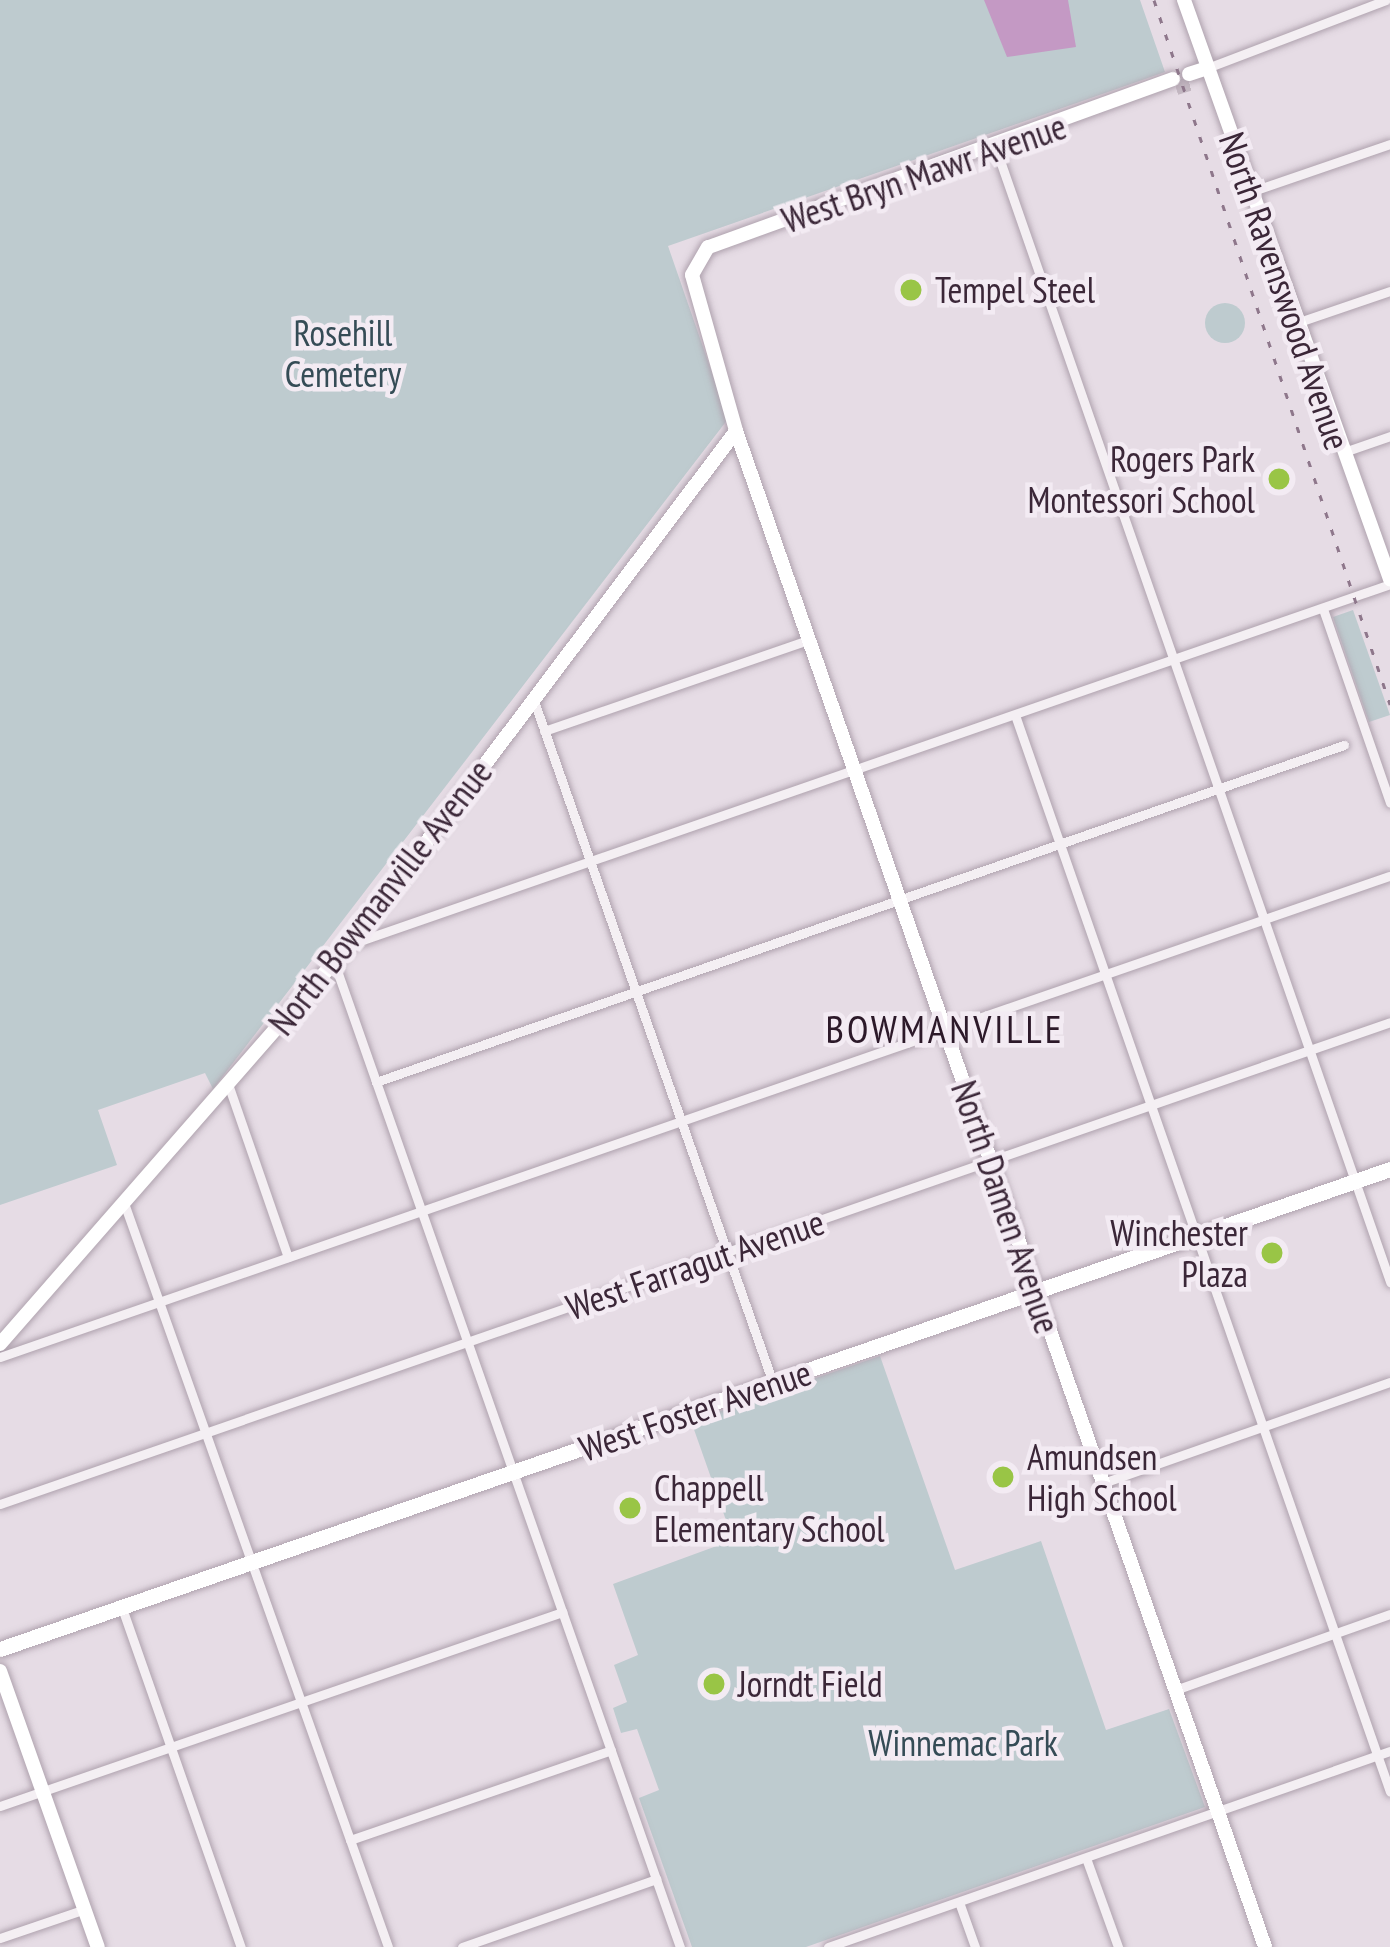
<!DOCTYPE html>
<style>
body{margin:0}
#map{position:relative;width:1390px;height:1947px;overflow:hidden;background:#e6dce5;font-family:"PT Sans Narrow",sans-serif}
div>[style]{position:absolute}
.green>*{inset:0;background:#becbcf}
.round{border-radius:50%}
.water>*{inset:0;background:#c499c4}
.secondary-tunnel>*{height:14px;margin-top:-7px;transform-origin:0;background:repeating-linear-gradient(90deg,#c4b8c2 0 14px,transparent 0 21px)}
.roads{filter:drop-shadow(0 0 3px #afa2ae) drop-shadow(0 0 3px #afa2ae)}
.street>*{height:9px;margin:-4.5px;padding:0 4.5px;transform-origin:4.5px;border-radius:4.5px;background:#f4eff3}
.secondary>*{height:14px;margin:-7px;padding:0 7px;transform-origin:7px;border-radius:7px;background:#fff}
.primary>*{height:15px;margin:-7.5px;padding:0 7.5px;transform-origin:7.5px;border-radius:7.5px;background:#fff}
.rail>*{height:3px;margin-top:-1.5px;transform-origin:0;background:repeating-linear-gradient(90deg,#8e778b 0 6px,transparent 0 18px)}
.dots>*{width:33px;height:33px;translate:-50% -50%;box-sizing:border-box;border:6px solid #f3ebf3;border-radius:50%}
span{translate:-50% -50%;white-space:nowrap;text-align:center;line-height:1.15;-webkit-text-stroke:9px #f3ebf3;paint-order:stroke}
.street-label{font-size:36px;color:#3b2738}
.poi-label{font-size:36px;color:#3b2738}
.left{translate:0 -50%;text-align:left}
.right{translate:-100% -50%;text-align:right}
.park-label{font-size:36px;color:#354c56}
.neighbourhood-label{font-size:39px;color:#2c1929;letter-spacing:3px}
</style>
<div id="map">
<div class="green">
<div style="clip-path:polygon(0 0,1140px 0,1165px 72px,668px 246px,728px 419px,213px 1089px,205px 1073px,98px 1110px,117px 1165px,0 1205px)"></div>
<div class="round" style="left:1205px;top:303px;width:40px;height:40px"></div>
<div style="clip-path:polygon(1353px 610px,1390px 715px,1369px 722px,1333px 617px)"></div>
<div style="clip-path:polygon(880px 1356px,955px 1570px,1041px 1541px,1106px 1730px,1169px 1709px,1205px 1807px,806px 1947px,692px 1947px,639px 1798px,659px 1790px,637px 1729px,621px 1733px,613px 1708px,627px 1702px,614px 1665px,638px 1655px,613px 1584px,733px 1540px,691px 1421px)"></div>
</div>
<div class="water">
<div style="clip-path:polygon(984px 0,1068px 0,1076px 47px,1007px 57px)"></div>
</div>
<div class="secondary-tunnel">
<div style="left:1176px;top:88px;width:17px;rotate:-17deg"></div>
</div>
<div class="roads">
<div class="street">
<div style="left:1207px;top:68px;width:191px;rotate:-20.8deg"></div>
<div style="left:996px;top:149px;width:1200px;rotate:70.82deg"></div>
<div style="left:1250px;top:192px;width:148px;rotate:-18.9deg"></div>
<div style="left:1299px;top:322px;width:96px;rotate:-18.8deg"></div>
<div style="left:1344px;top:452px;width:49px;rotate:-19.2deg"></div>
<div style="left:1323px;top:609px;width:205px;rotate:70.9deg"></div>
<div style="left:534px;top:701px;width:723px;rotate:70.69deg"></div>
<div style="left:1015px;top:715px;width:1140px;rotate:70.8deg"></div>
<div style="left:544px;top:731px;width:280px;rotate:-19deg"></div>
<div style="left:354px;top:943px;width:1096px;rotate:-19.11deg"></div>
<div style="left:334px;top:962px;width:1044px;rotate:70.65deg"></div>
<div style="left:376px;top:1082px;width:1025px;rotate:-19.2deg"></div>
<div style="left:228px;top:1084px;width:183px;rotate:70.9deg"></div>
<div style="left:124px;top:1203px;width:789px;rotate:70.46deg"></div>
<div style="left:0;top:1357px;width:1470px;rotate:-19.1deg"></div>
<div style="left:1103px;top:1483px;width:304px;rotate:-19.4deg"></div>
<div style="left:0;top:1504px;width:1471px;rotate:-19.12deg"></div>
<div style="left:122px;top:1608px;width:359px;rotate:70.7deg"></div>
<div style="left:1175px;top:1690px;width:228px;rotate:-19.5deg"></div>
<div style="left:0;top:1806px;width:595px;rotate:-19.04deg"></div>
<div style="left:350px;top:1840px;width:276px;rotate:-19deg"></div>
<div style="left:1086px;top:1858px;width:95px;rotate:70.2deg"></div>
<div style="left:959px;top:1902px;width:48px;rotate:70.4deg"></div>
<div style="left:0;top:1938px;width:90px;rotate:-18.8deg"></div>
<div style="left:462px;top:1947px;width:206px;rotate:-19.3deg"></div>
<div style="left:828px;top:1947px;width:595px;rotate:-19.23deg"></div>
</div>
<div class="secondary">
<div style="left:1184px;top:0;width:615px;rotate:70.42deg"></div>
<div style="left:1189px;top:74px;width:19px;rotate:-18deg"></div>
<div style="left:1173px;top:79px;width:494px;rotate:160.1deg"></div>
<div style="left:708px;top:247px;width:32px;rotate:120deg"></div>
<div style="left:692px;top:275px;width:162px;rotate:74.2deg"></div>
<div style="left:736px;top:431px;width:1606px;rotate:70.76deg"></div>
<div style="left:0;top:1344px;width:530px;rotate:-48.82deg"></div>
<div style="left:349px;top:945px;width:643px;rotate:-53.02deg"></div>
<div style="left:0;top:1671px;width:293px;rotate:70.5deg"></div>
</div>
<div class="primary">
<div style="left:0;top:1649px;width:1471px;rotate:-19.05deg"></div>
</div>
</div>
<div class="rail">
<div style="left:1154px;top:0;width:743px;rotate:71.47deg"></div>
</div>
<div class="dots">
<div style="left:911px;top:290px;background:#99c546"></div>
<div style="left:1279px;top:479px;background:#99c546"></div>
<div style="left:1272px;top:1253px;background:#99c546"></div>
<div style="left:1003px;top:1477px;background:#99c546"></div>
<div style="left:630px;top:1508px;background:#99c546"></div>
<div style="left:714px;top:1684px;background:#99c546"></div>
</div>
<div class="street-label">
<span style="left:924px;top:173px;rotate:-19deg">West Bryn Mawr Avenue</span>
<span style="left:1285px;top:291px;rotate:71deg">North Ravenswood Avenue</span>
<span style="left:380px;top:897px;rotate:-52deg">North Bowmanville Avenue</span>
<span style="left:1006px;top:1207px;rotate:71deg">North Damen Avenue</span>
<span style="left:695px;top:1264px;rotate:-19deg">West Farragut Avenue</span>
<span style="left:695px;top:1410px;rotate:-19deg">West Foster Avenue</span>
</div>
<div class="poi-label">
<span class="left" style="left:935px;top:290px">Tempel Steel</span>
<span class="right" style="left:1255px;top:479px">Rogers Park<br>Montessori School</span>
<span class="right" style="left:1248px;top:1253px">Winchester<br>Plaza</span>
<span class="left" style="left:1027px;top:1477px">Amundsen<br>High School</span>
<span class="left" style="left:654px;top:1508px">Chappell<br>Elementary School</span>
<span class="left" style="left:738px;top:1684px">Jorndt Field</span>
</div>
<div class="park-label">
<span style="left:343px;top:353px">Rosehill<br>Cemetery</span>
<span style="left:963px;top:1743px">Winnemac Park</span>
</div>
<div class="neighbourhood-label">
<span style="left:945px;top:1029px">BOWMANVILLE</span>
</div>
</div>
